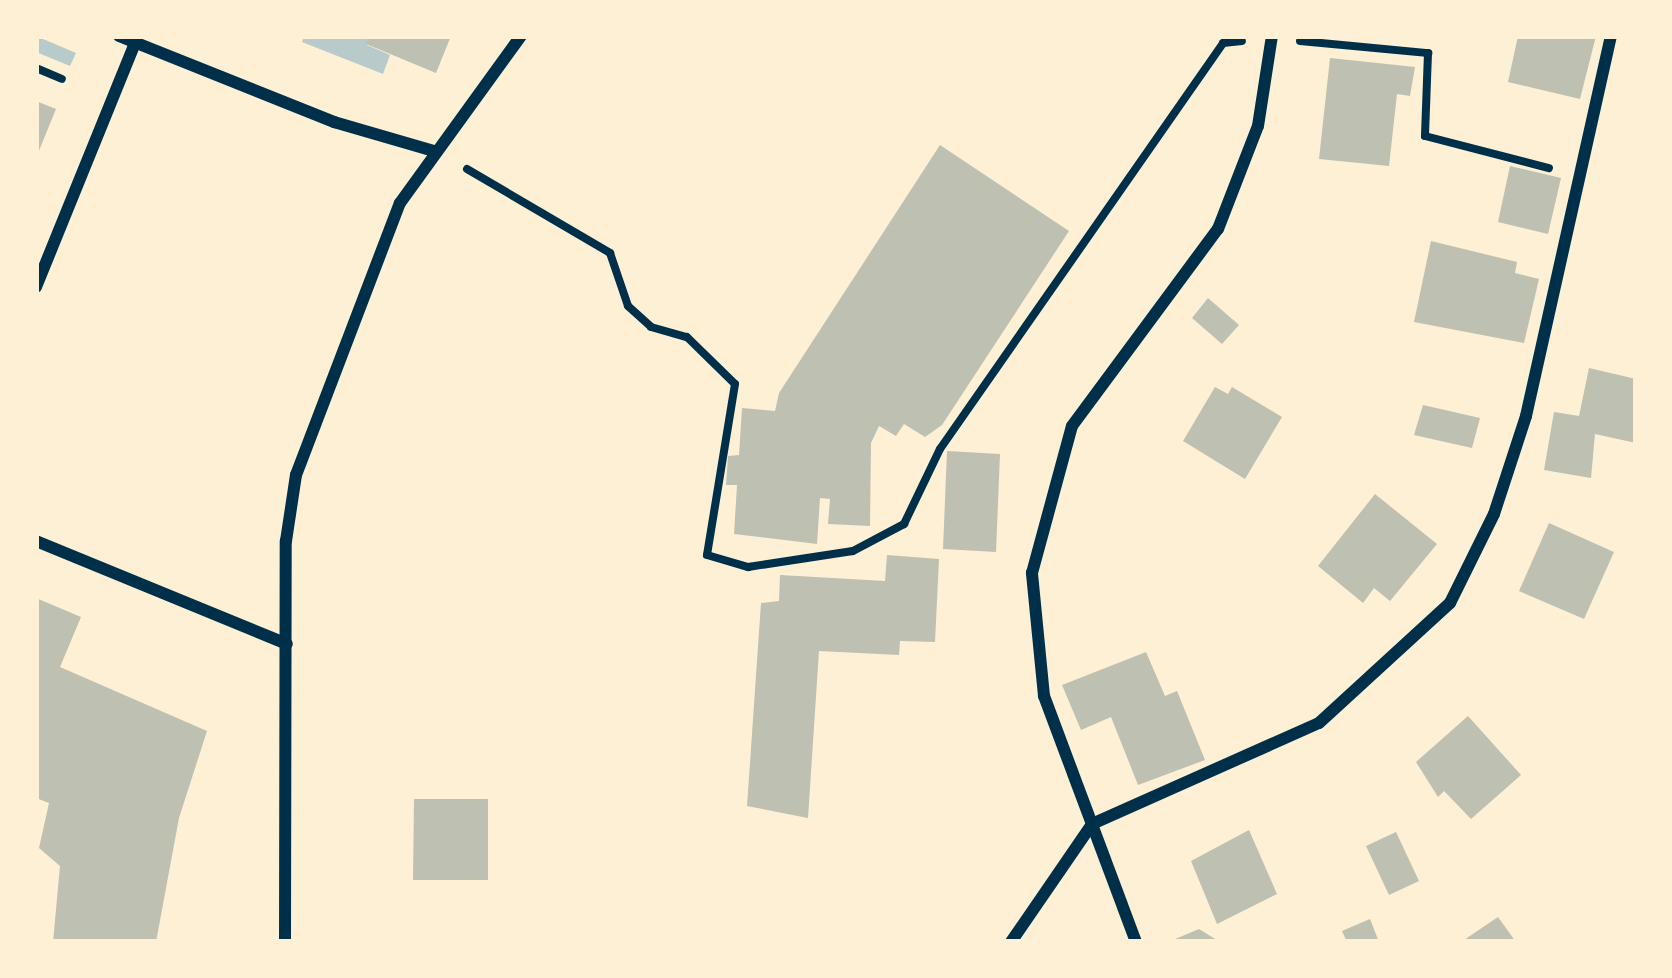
<!DOCTYPE html>
<style>
body{margin:0}
#map{position:relative;width:1672px;height:978px;overflow:hidden;background:#fdf0d5;font-family:Barlow,sans-serif}
div>[style]{position:absolute}
.green>*{inset:0;background:#b9caca}
.building>*{inset:0;background:#bec0b2}
.path>*{height:8px;margin:-4px;padding:0 4px;transform-origin:4px;border-radius:4px;background:#003049}
.minor>*{height:12px;margin:-6px;padding:0 6px;transform-origin:6px;border-radius:6px;background:#003049}
span{translate:-50% -50%;white-space:nowrap;text-align:center;line-height:1.15;-webkit-text-stroke:12px #fdf0d5;paint-order:stroke}
.frame{position:absolute;inset:0;border:39px solid #fdf0d5;pointer-events:none}
</style>
<div id="map">
<div class="green">
<div style="clip-path:polygon(36px 36px,76px 53px,70px 66px,36px 52px)"></div>
<div style="clip-path:polygon(304px 36px,370px 36px,367px 45px,390px 55px,383px 74px,302px 42px)"></div>
</div>
<div class="building">
<div style="clip-path:polygon(369px 36px,451px 36px,436px 73px,366px 44px)"></div>
<div style="clip-path:polygon(1518px 36px,1596px 36px,1580px 99px,1508px 82px)"></div>
<div style="clip-path:polygon(1330px 58px,1415px 67px,1410px 96px,1397px 94px,1389px 166px,1319px 159px)"></div>
<div style="clip-path:polygon(36px 101px,56px 109px,36px 158px)"></div>
<div style="clip-path:polygon(940px 145px,1069px 231px,942px 425px,925px 437px,904px 424px,896px 436px,879px 426px,871px 443px,870px 526px,828px 524px,830px 499px,820px 498px,817px 544px,734px 534px,737px 485px,726px 485px,728px 456px,739px 455px,742px 408px,775px 411px,779px 393px)"></div>
<div style="clip-path:polygon(1510px 166px,1561px 178px,1548px 234px,1498px 222px)"></div>
<div style="clip-path:polygon(1431px 241px,1517px 262px,1515px 273px,1539px 279px,1524px 343px,1414px 322px)"></div>
<div style="clip-path:polygon(1208px 298px,1239px 325px,1222px 344px,1192px 318px)"></div>
<div style="clip-path:polygon(1589px 368px,1636px 379px,1636px 443px,1595px 434px,1591px 478px,1544px 470px,1554px 412px,1579px 416px)"></div>
<div style="clip-path:polygon(1215px 387px,1228px 394px,1232px 387px,1282px 417px,1245px 479px,1183px 441px)"></div>
<div style="clip-path:polygon(1423px 405px,1480px 418px,1472px 448px,1414px 435px)"></div>
<div style="clip-path:polygon(947px 451px,1000px 454px,996px 552px,943px 549px)"></div>
<div style="clip-path:polygon(1375px 494px,1437px 544px,1390px 601px,1374px 588px,1363px 603px,1318px 566px)"></div>
<div style="clip-path:polygon(1549px 523px,1614px 552px,1584px 619px,1519px 591px)"></div>
<div style="clip-path:polygon(887px 555px,939px 559px,935px 642px,900px 641px,899px 655px,819px 651px,808px 818px,747px 806px,761px 603px,779px 601px,780px 575px,885px 581px)"></div>
<div style="clip-path:polygon(36px 598px,81px 617px,60px 667px,207px 731px,179px 818px,156px 942px,53px 942px,60px 866px,39px 848px,49px 803px,36px 798px)"></div>
<div style="clip-path:polygon(1146px 652px,1165px 696px,1177px 691px,1205px 760px,1138px 785px,1111px 717px,1081px 730px,1062px 685px)"></div>
<div style="clip-path:polygon(1468px 716px,1521px 775px,1471px 819px,1444px 791px,1438px 797px,1416px 762px)"></div>
<div style="clip-path:polygon(414px 799px,488px 799px,488px 880px,413px 880px)"></div>
<div style="clip-path:polygon(1249px 830px,1277px 894px,1217px 924px,1191px 861px)"></div>
<div style="clip-path:polygon(1396px 832px,1419px 881px,1389px 895px,1366px 846px)"></div>
<div style="clip-path:polygon(1498px 917px,1516px 942px,1461px 942px)"></div>
<div style="clip-path:polygon(1370px 919px,1379px 942px,1347px 942px,1342px 931px)"></div>
<div style="clip-path:polygon(1199px 929px,1220px 942px,1168px 942px)"></div>
</div>
<div class="path">
<div style="left:1300px;top:41px;width:129px;rotate:5.4deg"></div>
<div style="left:1428px;top:53px;width:83px;rotate:92.1deg"></div>
<div style="left:1425px;top:136px;width:128px;rotate:14.5deg"></div>
<div style="left:36px;top:68px;width:28px;rotate:23deg"></div>
<div style="left:467px;top:169px;width:166px;rotate:30.4deg"></div>
<div style="left:610px;top:253px;width:56px;rotate:71.2deg"></div>
<div style="left:628px;top:306px;width:31px;rotate:42deg"></div>
<div style="left:651px;top:327px;width:37px;rotate:16deg"></div>
<div style="left:687px;top:337px;width:67px;rotate:44.4deg"></div>
<div style="left:735px;top:384px;width:173px;rotate:99.3deg"></div>
<div style="left:707px;top:555px;width:43px;rotate:16.3deg"></div>
<div style="left:748px;top:567px;width:106px;rotate:-8.7deg"></div>
<div style="left:853px;top:551px;width:58px;rotate:-27.9deg"></div>
<div style="left:904px;top:524px;width:83px;rotate:-64.4deg"></div>
<div style="left:940px;top:449px;width:495px;rotate:-55.1deg"></div>
<div style="left:1223px;top:43px;width:19px;rotate:-6deg"></div>
</div>
<div class="minor">
<div style="left:119px;top:36px;width:232px;rotate:21.8deg"></div>
<div style="left:334px;top:122px;width:104px;rotate:16.2deg"></div>
<div style="left:36px;top:287px;width:263px;rotate:-67.9deg"></div>
<div style="left:36px;top:541px;width:271px;rotate:22.3deg"></div>
<div style="left:1092px;top:824px;width:248px;rotate:-24deg"></div>
<div style="left:1319px;top:723px;width:178px;rotate:-42.5deg"></div>
<div style="left:1450px;top:603px;width:99px;rotate:-63.7deg"></div>
<div style="left:1494px;top:514px;width:103px;rotate:-71.9deg"></div>
<div style="left:1526px;top:416px;width:389px;rotate:-77.4deg"></div>
<div style="left:285px;top:942px;width:401px;rotate:-89.9deg"></div>
<div style="left:286px;top:541px;width:67px;rotate:-81.4deg"></div>
<div style="left:296px;top:475px;width:291px;rotate:-69.1deg"></div>
<div style="left:400px;top:203px;width:206px;rotate:-54.1deg"></div>
<div style="left:1011px;top:942px;width:143px;rotate:-55.5deg"></div>
<div style="left:1136px;top:942px;width:263px;rotate:-110.5deg"></div>
<div style="left:1044px;top:696px;width:124px;rotate:-95.6deg"></div>
<div style="left:1032px;top:573px;width:152px;rotate:-74.8deg"></div>
<div style="left:1072px;top:426px;width:245px;rotate:-53.5deg"></div>
<div style="left:1218px;top:229px;width:110px;rotate:-68.8deg"></div>
<div style="left:1258px;top:126px;width:91px;rotate:-81.2deg"></div>
</div>
<div class="frame"></div>
</div>
